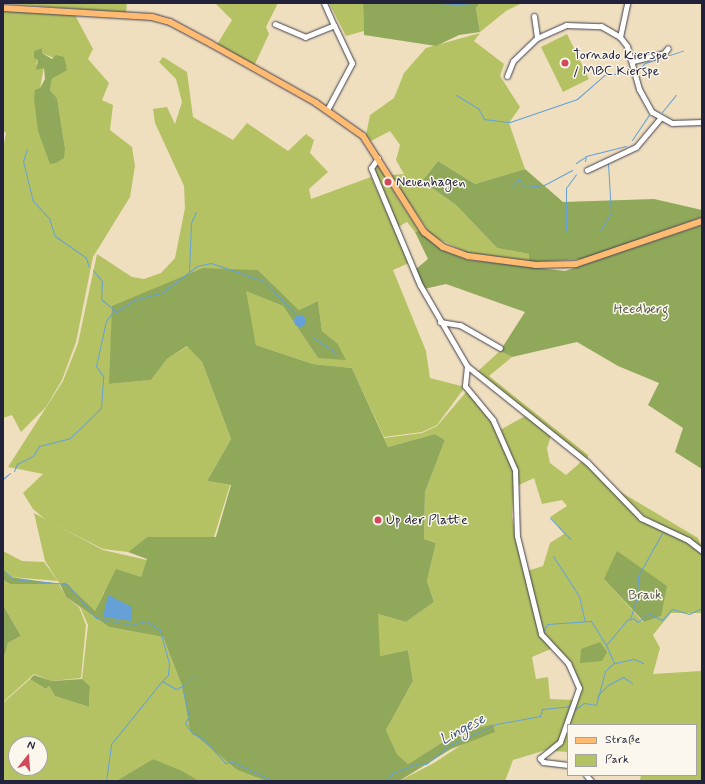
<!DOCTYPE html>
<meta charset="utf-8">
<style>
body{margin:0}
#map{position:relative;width:705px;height:784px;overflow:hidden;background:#efdfbf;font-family:Mynerve,sans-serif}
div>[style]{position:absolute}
.green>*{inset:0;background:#b5c264}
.forest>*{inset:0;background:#90a85a}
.water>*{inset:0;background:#65a1d6}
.round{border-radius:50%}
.stream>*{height:1px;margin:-0.5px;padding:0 0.5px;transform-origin:0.5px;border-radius:0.5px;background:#65a1d6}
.roads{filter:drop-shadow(0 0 1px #413e4f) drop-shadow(0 0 1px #413e4f)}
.minor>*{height:5px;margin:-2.5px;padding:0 2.5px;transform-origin:2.5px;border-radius:2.5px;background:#fff}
.major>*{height:6px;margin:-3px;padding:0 3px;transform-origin:3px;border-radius:3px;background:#febb71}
.dots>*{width:11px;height:11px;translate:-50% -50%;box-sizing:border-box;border:2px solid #fbf7ec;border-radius:50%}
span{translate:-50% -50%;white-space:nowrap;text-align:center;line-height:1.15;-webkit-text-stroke:3px #fbf7ec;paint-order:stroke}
.poi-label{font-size:14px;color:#22223b}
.left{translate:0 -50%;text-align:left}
.park-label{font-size:14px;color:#555a49}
.water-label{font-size:15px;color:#3d5579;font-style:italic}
.frame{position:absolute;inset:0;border:4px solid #22223b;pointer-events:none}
.legend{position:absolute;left:567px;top:724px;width:130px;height:52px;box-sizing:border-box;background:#fbf7ec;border:1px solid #a4a2a5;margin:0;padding:5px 7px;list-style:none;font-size:12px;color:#22223b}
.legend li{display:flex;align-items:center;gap:8px;height:20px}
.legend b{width:20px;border:1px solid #a4a2a5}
.north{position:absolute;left:8px;top:736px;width:40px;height:40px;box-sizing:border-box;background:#fbf7ec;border:1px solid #a4a2a5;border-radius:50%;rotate:17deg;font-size:11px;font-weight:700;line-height:16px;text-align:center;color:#22223b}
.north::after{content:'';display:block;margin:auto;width:14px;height:18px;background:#d1495b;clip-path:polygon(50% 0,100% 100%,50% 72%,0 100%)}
</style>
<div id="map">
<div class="green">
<div style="clip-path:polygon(3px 3px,127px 3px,126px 13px)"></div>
<div style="clip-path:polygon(215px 3px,278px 3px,266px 27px,269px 34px,254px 66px,216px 46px,232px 20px)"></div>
<div style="clip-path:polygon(329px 3px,363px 3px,364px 31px,346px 36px)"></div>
<div style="clip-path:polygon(480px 3px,522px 3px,506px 11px,480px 32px,476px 8px)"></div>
<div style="clip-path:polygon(evenodd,3px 11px,75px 15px,93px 49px,88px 59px,109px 83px,102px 100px,113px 105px,110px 130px,132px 147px,135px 166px,130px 197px,93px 257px,76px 342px,62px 380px,46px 407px,21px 432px,12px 415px,3px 418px,3px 149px,6px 133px,3px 131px,3px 11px,42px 48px,42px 53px,63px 62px,67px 69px,52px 79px,50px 90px,57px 98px,65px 148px,48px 158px,36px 110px,44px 67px,36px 64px,38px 60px,34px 57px,35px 51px,42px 48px)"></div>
<div style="clip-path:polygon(480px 33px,474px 41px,504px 64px,500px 76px,520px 107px,509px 123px,525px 169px,475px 184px,438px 161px,422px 181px,456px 205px,497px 248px,529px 254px,529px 262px,468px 253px,432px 236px,390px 175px,404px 174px,396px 160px,400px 145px,390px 131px,371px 141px,366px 135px,370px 115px,394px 98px,404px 73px,426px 48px)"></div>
<div style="clip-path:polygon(567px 34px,589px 79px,563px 92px,541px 47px)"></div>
<div style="clip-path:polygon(163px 57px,187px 72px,193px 117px,233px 140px,247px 123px,288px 151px,306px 134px,314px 140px,310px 153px,328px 172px,309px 189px,311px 199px,371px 177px,409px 263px,393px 270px,426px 351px,430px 378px,465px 387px,437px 425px,422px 432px,384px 437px,352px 368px,313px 364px,256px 345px,245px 290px,283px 306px,318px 358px,337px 343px,322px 331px,318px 301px,299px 310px,258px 270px,109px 384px,151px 380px,167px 359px,188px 346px,202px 362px,231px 439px,207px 481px,230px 485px,214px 537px,147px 537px,128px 552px,103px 549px,46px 520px,33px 509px,23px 493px,43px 474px,8px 467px,63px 381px,78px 343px,97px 254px,132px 277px,144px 279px,161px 273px,175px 258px,185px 208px,184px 186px,155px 123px,153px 109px,167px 107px,175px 124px,182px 102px,176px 79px,159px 62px)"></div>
<div style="clip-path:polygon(378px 163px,397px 197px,419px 231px,415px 232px,407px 222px,398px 227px,373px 169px)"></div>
<div style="clip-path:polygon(500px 351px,512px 357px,489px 376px,588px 455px,588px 460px,478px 371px)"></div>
<div style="clip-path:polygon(467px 391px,491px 418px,515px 470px,512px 516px,516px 537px,540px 634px,553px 648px,532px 657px,536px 679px,548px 677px,550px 699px,575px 700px,560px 740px,546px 750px,513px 760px,505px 781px,399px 781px,434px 763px,493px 724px,457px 733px,408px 764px,397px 754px,386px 730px,413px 681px,408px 650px,380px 656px,377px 638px,378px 614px,406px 622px,434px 602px,427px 581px,436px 543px,424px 539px,425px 492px,445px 440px,435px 434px,388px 447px,384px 438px,422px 433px,437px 426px)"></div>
<div style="clip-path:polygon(evenodd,527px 415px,551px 435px,547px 449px,550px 463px,566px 475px,582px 461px,640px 518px,687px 541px,702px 553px,702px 613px,671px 613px,653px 635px,660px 648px,653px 674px,701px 671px,702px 781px,640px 781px,641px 775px,696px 775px,696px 725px,568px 725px,568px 752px,553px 751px,560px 745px,580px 688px,569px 662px,542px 633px,527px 571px,543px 566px,550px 543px,564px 534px,550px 517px,567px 506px,562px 500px,542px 504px,534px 478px,517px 486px,516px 470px,500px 430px,527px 415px,604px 579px,661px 616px,643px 622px,604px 579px)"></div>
<div style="clip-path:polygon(619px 491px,698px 538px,702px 547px,643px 515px)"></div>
<div style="clip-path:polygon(34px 513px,103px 550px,147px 560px,141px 577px,104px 592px,95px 612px,65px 582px,60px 584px,45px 561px)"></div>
<div style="clip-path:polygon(3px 551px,22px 561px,44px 562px,58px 581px,10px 577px,3px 570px)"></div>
<div style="clip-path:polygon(3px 580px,10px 584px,59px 584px,66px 597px,79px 607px,86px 625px,81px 678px,52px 681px,34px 674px,3px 702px,3px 656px,8px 643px,21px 636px,3px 605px)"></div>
<div style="clip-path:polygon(evenodd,80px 607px,109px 627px,163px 637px,182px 686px,190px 731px,237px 770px,266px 781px,199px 781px,153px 759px,116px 781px,3px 781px,3px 703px,30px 679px,46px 689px,49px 686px,55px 696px,89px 707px,90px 686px,82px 679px,88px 625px,80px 607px,16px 744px,40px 744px,40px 768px,16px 768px,16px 744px)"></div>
</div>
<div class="forest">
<div style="clip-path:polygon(363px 3px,480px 3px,476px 8px,480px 32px,459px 35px,436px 46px,364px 35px)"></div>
<div style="clip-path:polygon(42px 48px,42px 53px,52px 59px,56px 55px,64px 57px,67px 70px,52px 79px,50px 90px,57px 98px,65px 148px,64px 158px,56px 163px,50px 164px,38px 131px,34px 99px,35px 90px,40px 88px,45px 79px,44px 68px,36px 70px,38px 60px,34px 58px,34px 51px)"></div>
<div style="clip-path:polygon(438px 161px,475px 184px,525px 169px,563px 202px,654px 199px,702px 210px,702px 217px,583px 259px,529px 262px,529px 254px,497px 248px,456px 205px,422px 181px)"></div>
<div style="clip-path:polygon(702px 225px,702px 469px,675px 452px,683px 428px,648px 405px,659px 383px,618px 366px,577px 342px,512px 357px,500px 351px,525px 312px,446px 284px,424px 289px,416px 269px,428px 259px,415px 232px,419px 231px,441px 250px,468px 260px,565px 271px)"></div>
<div style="clip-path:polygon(203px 268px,258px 270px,299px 310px,318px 301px,322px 331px,337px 343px,346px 360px,318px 358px,283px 306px,246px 291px,256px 345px,313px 364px,352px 368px,388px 447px,435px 434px,445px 440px,425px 492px,424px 539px,436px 543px,427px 581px,434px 602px,406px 622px,378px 614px,380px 656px,408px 650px,413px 681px,386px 730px,397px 754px,408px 764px,457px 733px,493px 724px,495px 732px,451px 749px,399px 781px,266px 781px,237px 770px,190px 731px,182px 686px,163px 637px,109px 627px,66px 597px,60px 584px,65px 582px,95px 611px,116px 569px,141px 577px,147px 559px,128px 552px,147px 537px,216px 537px,231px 485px,207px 481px,231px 439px,202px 362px,187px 346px,167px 359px,151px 380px,109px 384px,112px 306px)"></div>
<div style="clip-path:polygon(617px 551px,667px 586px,661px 616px,644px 622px,604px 579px)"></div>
<div style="clip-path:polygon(3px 570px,10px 577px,59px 584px,10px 584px,3px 580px)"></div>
<div style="clip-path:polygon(3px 605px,21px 636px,8px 643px,4px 656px)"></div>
<div style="clip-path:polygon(600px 642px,607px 652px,602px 661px,580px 663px,581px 649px)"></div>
<div style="clip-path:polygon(34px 675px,52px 681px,82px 679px,90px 686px,89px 707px,55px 696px,49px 686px,46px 689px,30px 679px)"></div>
<div style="clip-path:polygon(153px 759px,182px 771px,199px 781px,116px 781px)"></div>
</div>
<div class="water">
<div class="round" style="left:294px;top:315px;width:12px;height:12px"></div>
<div style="clip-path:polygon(108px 595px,132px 607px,131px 621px,103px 617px)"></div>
</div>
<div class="stream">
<div style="left:438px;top:5px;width:33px;rotate:-3deg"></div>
<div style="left:639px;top:69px;width:8px;rotate:-45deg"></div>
<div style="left:645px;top:63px;width:40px;rotate:-18deg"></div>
<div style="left:456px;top:95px;width:26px;rotate:31deg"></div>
<div style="left:478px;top:108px;width:13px;rotate:61deg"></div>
<div style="left:484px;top:119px;width:26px;rotate:7deg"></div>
<div style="left:510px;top:122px;width:71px;rotate:-18.9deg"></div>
<div style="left:577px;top:99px;width:37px;rotate:-41deg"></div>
<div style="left:605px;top:75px;width:25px;rotate:-7deg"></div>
<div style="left:662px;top:112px;width:22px;rotate:-51deg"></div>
<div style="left:632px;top:140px;width:30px;rotate:-56deg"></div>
<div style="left:27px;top:149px;width:13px;rotate:108deg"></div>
<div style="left:23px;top:161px;width:41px;rotate:76deg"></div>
<div style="left:33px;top:201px;width:23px;rotate:47deg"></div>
<div style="left:49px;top:218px;width:19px;rotate:72deg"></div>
<div style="left:55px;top:236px;width:38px;rotate:35deg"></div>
<div style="left:86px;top:258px;width:9px;rotate:72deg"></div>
<div style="left:585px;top:161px;width:5px;rotate:-79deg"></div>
<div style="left:586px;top:156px;width:41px;rotate:-14deg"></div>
<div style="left:576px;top:163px;width:11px;rotate:-34deg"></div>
<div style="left:511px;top:188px;width:12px;rotate:-48deg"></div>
<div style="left:519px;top:179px;width:10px;rotate:53deg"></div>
<div style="left:525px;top:187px;width:19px;rotate:-6deg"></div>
<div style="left:544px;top:185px;width:32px;rotate:-28deg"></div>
<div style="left:566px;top:230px;width:42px;rotate:-90deg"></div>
<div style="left:566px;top:188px;width:17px;rotate:-54deg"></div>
<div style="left:600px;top:231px;width:21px;rotate:-59deg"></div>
<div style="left:611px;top:213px;width:49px;rotate:-93.5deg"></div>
<div style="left:93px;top:270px;width:14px;rotate:51deg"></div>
<div style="left:102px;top:281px;width:18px;rotate:93deg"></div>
<div style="left:101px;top:299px;width:17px;rotate:40deg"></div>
<div style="left:189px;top:272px;width:49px;rotate:-87.7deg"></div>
<div style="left:191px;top:223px;width:12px;rotate:-66deg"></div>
<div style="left:314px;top:338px;width:27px;rotate:34deg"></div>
<div style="left:14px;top:471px;width:8px;rotate:-67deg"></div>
<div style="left:17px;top:464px;width:18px;rotate:-27deg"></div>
<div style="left:33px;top:456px;width:12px;rotate:-59deg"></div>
<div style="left:39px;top:446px;width:32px;rotate:-14deg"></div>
<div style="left:70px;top:438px;width:43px;rotate:-44.1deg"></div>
<div style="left:101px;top:408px;width:32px;rotate:-86deg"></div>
<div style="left:103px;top:376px;width:12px;rotate:-125deg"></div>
<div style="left:96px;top:366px;width:46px;rotate:-77.5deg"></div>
<div style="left:106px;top:321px;width:14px;rotate:-54deg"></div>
<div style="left:114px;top:310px;width:3px;rotate:45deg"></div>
<div style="left:116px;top:312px;width:22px;rotate:-34deg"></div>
<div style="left:134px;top:300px;width:30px;rotate:-15deg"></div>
<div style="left:163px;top:292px;width:43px;rotate:-37.4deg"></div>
<div style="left:197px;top:266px;width:14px;rotate:-12deg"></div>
<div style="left:211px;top:263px;width:56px;rotate:18.8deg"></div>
<div style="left:264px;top:281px;width:47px;rotate:46.7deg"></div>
<div style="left:3px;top:479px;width:9px;rotate:-41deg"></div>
<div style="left:550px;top:518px;width:29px;rotate:46deg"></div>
<div style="left:553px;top:556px;width:48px;rotate:57deg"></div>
<div style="left:579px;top:596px;width:26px;rotate:77deg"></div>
<div style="left:3px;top:570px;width:13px;rotate:42deg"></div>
<div style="left:13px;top:579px;width:54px;rotate:5.3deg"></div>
<div style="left:67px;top:584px;width:45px;rotate:49.5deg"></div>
<div style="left:96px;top:618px;width:36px;rotate:11deg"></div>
<div style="left:131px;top:625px;width:16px;rotate:-15deg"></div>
<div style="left:146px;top:621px;width:17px;rotate:33deg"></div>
<div style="left:160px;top:630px;width:34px;rotate:75deg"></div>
<div style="left:169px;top:663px;width:12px;rotate:95deg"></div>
<div style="left:168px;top:675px;width:8px;rotate:135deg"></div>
<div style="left:162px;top:681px;width:16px;rotate:30deg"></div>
<div style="left:176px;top:689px;width:7px;rotate:-27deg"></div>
<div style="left:182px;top:686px;width:31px;rotate:77deg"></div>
<div style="left:189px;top:716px;width:8px;rotate:120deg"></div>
<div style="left:185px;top:723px;width:12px;rotate:55deg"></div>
<div style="left:192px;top:733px;width:13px;rotate:29deg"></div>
<div style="left:203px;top:739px;width:33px;rotate:47deg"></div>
<div style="left:225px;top:763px;width:8px;rotate:-7deg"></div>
<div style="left:233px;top:762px;width:45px;rotate:24.9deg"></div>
<div style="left:630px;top:619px;width:23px;rotate:-72deg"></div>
<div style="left:637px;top:597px;width:21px;rotate:-87deg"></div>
<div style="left:638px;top:576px;width:49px;rotate:-60.8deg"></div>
<div style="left:543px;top:632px;width:9px;rotate:-63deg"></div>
<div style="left:547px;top:624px;width:44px;rotate:-3.9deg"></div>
<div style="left:591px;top:621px;width:28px;rotate:58deg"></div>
<div style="left:615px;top:663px;width:19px;rotate:-12deg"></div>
<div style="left:634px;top:659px;width:10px;rotate:24deg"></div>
<div style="left:183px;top:686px;width:17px;rotate:-45deg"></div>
<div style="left:597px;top:696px;width:16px;rotate:-45deg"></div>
<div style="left:608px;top:685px;width:17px;rotate:-28deg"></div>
<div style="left:623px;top:677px;width:11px;rotate:34deg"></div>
<div style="left:574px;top:710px;width:12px;rotate:-35deg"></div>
<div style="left:584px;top:703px;width:12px;rotate:9deg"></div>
<div style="left:596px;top:705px;width:35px;rotate:-75deg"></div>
<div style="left:605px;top:671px;width:12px;rotate:-42deg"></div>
<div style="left:614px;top:663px;width:20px;rotate:-114deg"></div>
<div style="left:606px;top:645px;width:33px;rotate:-50deg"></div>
<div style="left:627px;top:620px;width:6px;rotate:-18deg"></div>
<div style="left:633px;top:618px;width:6px;rotate:39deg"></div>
<div style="left:638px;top:622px;width:13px;rotate:-42deg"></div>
<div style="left:648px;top:613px;width:16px;rotate:27deg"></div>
<div style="left:662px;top:620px;width:15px;rotate:-48deg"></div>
<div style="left:672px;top:609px;width:18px;rotate:16deg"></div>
<div style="left:689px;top:614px;width:14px;rotate:-25deg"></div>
<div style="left:106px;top:781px;width:37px;rotate:-82deg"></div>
<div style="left:111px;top:744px;width:81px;rotate:-51deg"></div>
<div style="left:285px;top:781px;width:6px"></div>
<div style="left:386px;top:781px;width:11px;rotate:-49deg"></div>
<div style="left:393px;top:773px;width:28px;rotate:-21deg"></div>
<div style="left:419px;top:763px;width:7px;rotate:8deg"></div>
<div style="left:426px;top:764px;width:31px;rotate:-38deg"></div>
<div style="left:450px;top:745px;width:51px;rotate:-24.5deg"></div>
<div style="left:496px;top:724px;width:45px;rotate:-10.3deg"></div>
<div style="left:540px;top:716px;width:7px;rotate:-74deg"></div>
<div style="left:542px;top:709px;width:27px;rotate:-6deg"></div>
</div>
<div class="roads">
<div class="minor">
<div style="left:324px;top:3px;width:24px;rotate:66deg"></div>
<div style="left:534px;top:16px;width:22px;rotate:82deg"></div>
<div style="left:275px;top:24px;width:33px;rotate:23deg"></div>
<div style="left:305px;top:37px;width:31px;rotate:-22deg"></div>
<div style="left:334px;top:25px;width:42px;rotate:64.7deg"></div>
<div style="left:352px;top:63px;width:53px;rotate:118deg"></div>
<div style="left:620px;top:37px;width:35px;rotate:-78deg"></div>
<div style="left:633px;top:61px;width:32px;rotate:-14deg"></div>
<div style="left:664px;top:53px;width:6px;rotate:-51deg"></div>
<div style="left:507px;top:76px;width:16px;rotate:-68deg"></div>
<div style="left:513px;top:61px;width:33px;rotate:-44deg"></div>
<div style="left:537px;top:38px;width:32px;rotate:-24deg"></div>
<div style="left:566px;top:25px;width:35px;rotate:2deg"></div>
<div style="left:601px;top:26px;width:22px;rotate:30deg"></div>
<div style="left:620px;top:37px;width:11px;rotate:52deg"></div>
<div style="left:627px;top:46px;width:45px;rotate:74.4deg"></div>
<div style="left:639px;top:89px;width:26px;rotate:61deg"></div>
<div style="left:652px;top:112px;width:23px;rotate:29deg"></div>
<div style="left:672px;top:123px;width:30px;rotate:-2deg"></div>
<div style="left:378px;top:158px;width:12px;rotate:125deg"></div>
<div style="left:371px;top:168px;width:127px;rotate:67.3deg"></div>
<div style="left:420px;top:285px;width:94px;rotate:59.9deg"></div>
<div style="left:467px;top:366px;width:154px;rotate:38.7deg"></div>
<div style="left:587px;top:462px;width:78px;rotate:46deg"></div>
<div style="left:641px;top:518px;width:52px;rotate:25.1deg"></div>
<div style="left:688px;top:540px;width:18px;rotate:38deg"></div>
<div style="left:587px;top:170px;width:54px;rotate:-25.1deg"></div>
<div style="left:636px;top:147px;width:38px;rotate:-50deg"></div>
<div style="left:440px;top:322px;width:20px;rotate:9deg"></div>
<div style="left:460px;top:325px;width:46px;rotate:29.9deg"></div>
<div style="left:467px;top:366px;width:20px;rotate:96deg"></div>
<div style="left:465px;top:386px;width:44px;rotate:50.5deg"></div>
<div style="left:493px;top:420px;width:55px;rotate:66.3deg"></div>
<div style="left:515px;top:470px;width:66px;rotate:88.3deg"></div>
<div style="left:517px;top:536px;width:101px;rotate:76.2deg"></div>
<div style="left:541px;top:634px;width:40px;rotate:47deg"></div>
<div style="left:568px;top:663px;width:27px;rotate:66deg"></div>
<div style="left:579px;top:688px;width:57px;rotate:109.4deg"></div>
<div style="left:560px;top:742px;width:26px;rotate:141deg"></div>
<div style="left:540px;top:758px;width:5px;rotate:53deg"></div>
<div style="left:543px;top:762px;width:25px;rotate:7deg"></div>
<div style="left:586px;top:775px;width:8px;rotate:50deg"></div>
</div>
<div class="major">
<div style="left:3px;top:8px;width:149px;rotate:3.5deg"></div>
<div style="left:152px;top:17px;width:19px;rotate:16deg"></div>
<div style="left:170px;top:22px;width:47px;rotate:28.2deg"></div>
<div style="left:211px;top:44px;width:120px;rotate:29.3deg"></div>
<div style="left:316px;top:103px;width:57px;rotate:35.1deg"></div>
<div style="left:363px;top:136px;width:114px;rotate:57.6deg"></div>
<div style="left:424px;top:232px;width:24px;rotate:38deg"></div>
<div style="left:443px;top:247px;width:27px;rotate:20deg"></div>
<div style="left:468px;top:256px;width:69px;rotate:7.5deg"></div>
<div style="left:536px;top:265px;width:40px;rotate:-1.4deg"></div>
<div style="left:576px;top:264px;width:133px;rotate:-18.8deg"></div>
</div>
</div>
<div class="dots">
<div style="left:565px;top:63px;background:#d1495b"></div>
<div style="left:388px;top:182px;background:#d1495b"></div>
<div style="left:378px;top:520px;background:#d1495b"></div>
</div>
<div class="poi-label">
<span class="left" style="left:573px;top:63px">Tornado Kierspe<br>/ MBC Kierspe</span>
<span class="left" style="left:396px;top:182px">Neuenhagen</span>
<span class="left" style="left:386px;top:520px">Up der Platte</span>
</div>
<div class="park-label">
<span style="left:641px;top:309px">Heedberg</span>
<span style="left:645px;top:595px">Brauk</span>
</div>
<div class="water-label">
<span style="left:463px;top:730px;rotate:-28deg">Lingese</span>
</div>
<div class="frame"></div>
<ul class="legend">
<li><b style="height:5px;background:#febb71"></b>Straße</li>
<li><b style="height:11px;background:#b5c264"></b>Park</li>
</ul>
<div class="north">N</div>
</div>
